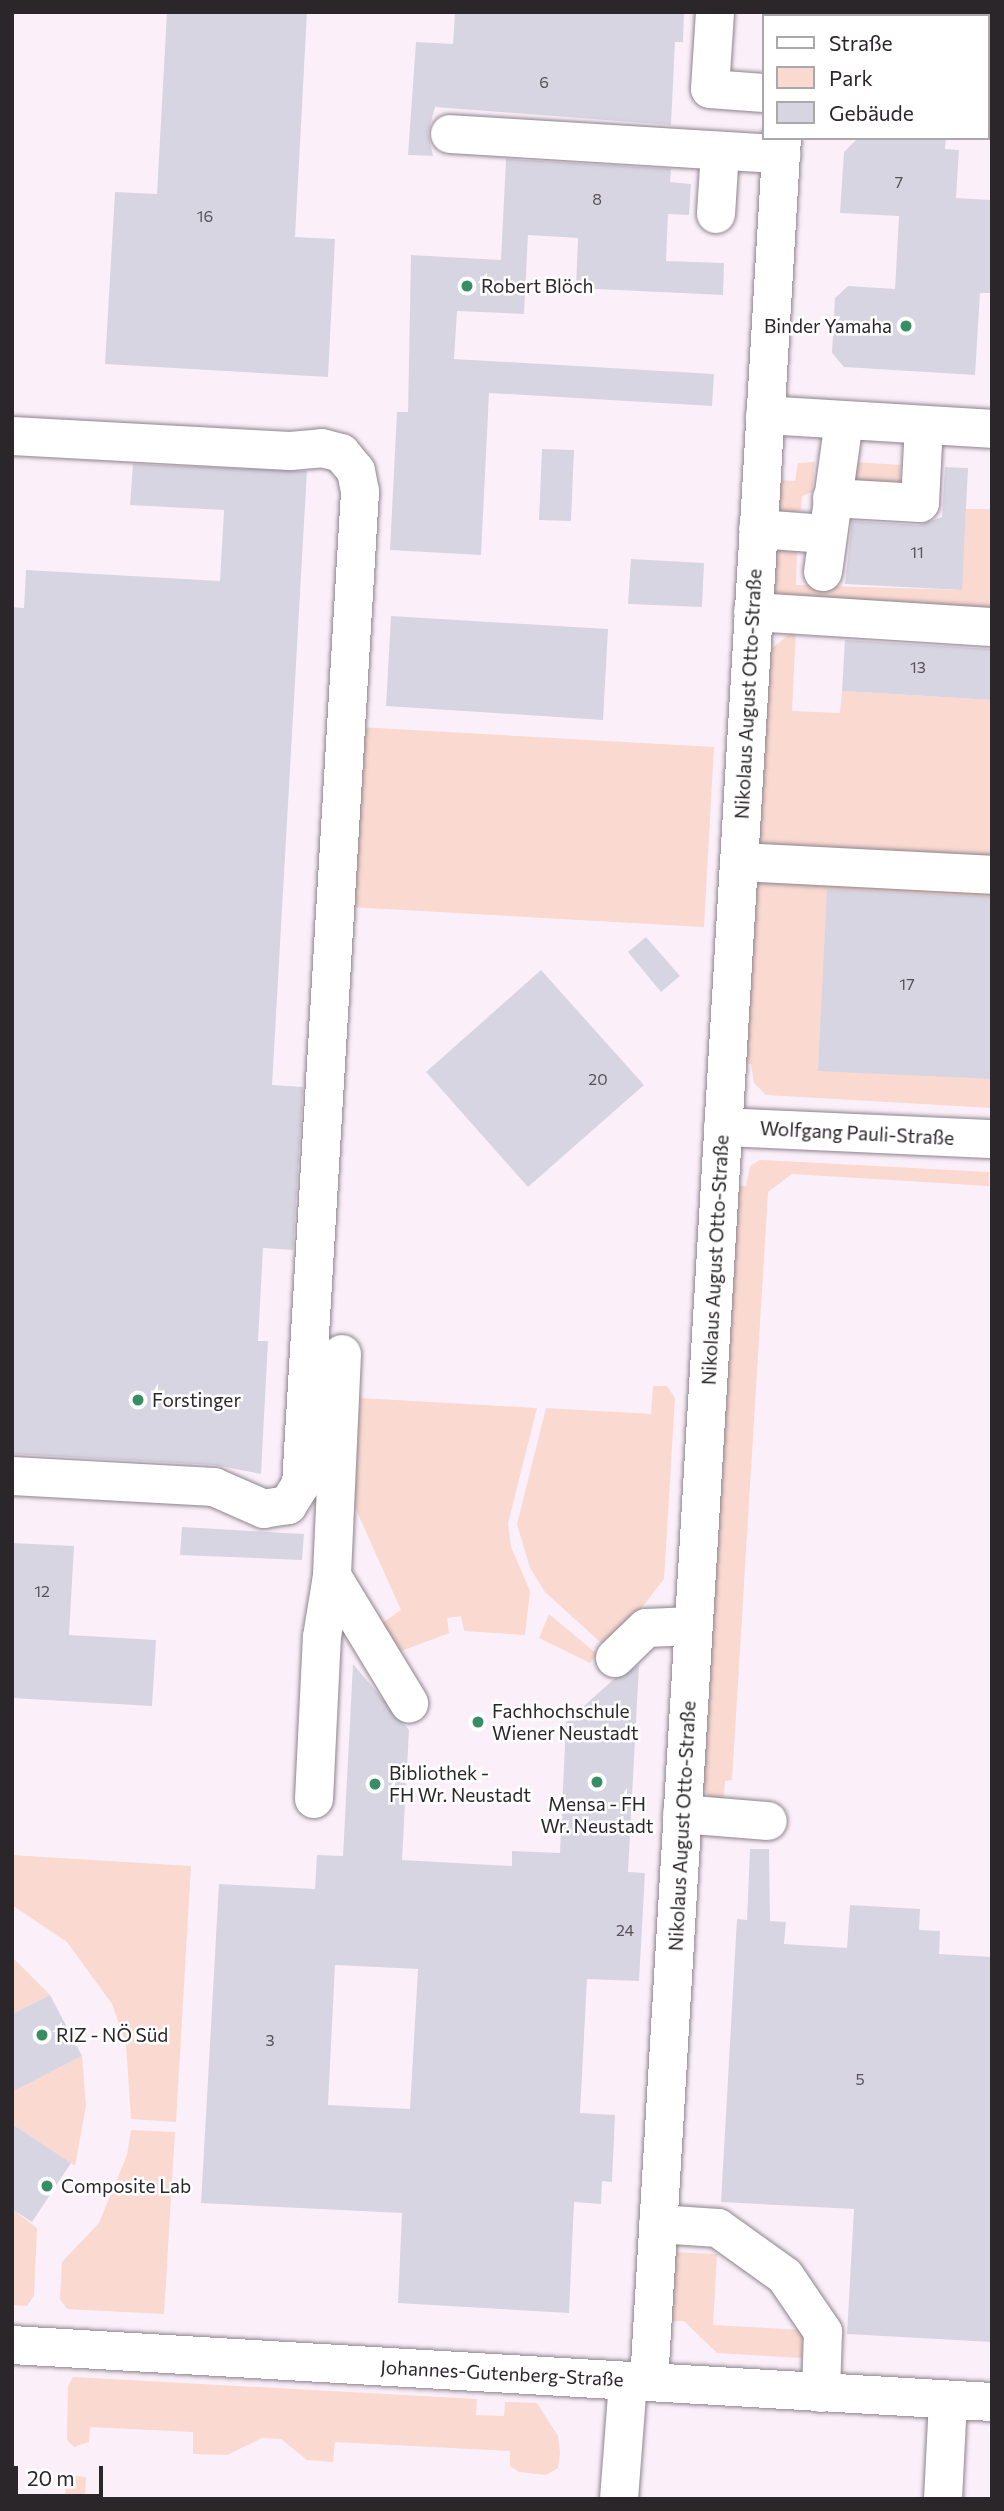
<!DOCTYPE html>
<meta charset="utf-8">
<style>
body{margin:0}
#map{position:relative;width:1004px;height:2511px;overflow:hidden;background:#fbf0fa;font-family:Commissioner,sans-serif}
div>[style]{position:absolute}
.green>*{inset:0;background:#f9d9d0}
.building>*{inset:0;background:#d8d5e2}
.roads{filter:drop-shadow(0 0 2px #8d838c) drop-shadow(0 0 2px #8d838c)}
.minor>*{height:38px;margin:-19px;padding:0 19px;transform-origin:19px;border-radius:19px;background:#fff}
.dots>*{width:19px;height:19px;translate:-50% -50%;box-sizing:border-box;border:4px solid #fff;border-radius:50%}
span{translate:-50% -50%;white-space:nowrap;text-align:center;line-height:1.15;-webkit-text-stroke:5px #fff;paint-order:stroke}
.number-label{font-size:16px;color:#565258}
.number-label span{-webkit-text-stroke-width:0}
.poi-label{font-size:19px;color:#2a262a}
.left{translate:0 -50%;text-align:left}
.right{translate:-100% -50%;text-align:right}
.street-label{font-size:19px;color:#2a262a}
.frame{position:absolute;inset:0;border:14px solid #2a262a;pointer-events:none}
.legend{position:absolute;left:762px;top:14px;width:228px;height:126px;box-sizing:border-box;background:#fff;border:2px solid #aaa8aa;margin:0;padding:9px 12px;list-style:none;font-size:21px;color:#2a262a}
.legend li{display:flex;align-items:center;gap:14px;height:35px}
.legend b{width:35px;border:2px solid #aaa8aa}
.scale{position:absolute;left:14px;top:2466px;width:89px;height:32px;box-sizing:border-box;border:4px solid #2a262a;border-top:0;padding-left:9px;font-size:21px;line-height:24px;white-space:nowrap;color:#2a262a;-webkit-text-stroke:5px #fff;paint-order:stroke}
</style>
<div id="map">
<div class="green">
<div style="clip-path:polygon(815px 462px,812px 492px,802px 496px,801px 510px,779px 519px,780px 480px,795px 481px,798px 463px)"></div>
<div style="clip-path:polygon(854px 462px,901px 465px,899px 488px,853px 485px)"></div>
<div style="clip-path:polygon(992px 475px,992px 612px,773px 605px,776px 541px,797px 552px,796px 585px,961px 590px,966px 509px,990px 509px)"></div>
<div style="clip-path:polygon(796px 629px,792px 711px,840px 713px,842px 691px,992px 700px,992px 1108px,766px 1095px,754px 1083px,751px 1064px,745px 1063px,771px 649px)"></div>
<div style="clip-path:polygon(359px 727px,714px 747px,704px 927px,349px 907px)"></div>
<div style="clip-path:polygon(760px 1160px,989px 1172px,989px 1186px,792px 1174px,768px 1192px,732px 1780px,725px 1781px,723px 1805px,714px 1804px,702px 1786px,738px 1186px,746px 1186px,750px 1166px)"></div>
<div style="clip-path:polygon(653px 1386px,667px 1386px,675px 1398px,664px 1579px,609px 1650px,545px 1592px,530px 1568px,517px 1524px,546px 1408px,651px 1414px)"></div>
<div style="clip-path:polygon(360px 1398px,537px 1408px,508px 1523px,511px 1547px,530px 1591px,525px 1635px,464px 1631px,461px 1616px,447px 1618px,449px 1633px,396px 1653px,381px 1624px,401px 1610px,353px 1503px)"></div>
<div style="clip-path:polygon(549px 1614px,597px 1654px,590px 1663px,539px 1638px)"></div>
<div style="clip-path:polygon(12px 1855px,191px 1866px,176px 2122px,131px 2119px,126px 2044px,112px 2004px,67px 1942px,12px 1905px)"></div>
<div style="clip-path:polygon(12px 1957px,50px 1995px,12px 2014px)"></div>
<div style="clip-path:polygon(82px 2056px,86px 2106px,75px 2166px,12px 2124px,12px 2092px)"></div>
<div style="clip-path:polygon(131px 2130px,175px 2132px,164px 2314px,67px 2309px,60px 2299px,62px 2262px,99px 2223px,127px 2155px)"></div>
<div style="clip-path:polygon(12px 2209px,37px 2228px,34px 2296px,27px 2306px,12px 2305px)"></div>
<div style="clip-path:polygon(674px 2252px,717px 2254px,713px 2325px,803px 2330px,802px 2358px,717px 2353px,684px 2321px,670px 2321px)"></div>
<div style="clip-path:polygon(73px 2377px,477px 2399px,476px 2415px,504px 2416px,505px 2402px,537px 2403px,558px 2436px,560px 2453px,558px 2468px,546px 2475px,519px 2472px,510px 2466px,510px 2451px,335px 2442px,333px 2462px,307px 2460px,281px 2439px,262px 2438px,227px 2455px,193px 2454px,193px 2432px,90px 2427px,89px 2442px,74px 2447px,67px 2440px,68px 2386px)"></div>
<div style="clip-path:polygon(66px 2475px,86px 2477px,85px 2497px,105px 2499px,65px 2499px)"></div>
</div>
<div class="building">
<div style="clip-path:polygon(167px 12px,307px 12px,295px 237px,335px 239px,328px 377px,105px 364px,115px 192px,157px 194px)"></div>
<div style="clip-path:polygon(455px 12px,684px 12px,683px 42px,675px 42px,671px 125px,435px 107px,428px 133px,433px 156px,408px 155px,416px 42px,453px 44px)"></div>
<div style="clip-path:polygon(858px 138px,946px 138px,945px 149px,959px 150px,956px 198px,990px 200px,992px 293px,980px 293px,975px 375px,844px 367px,832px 353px,835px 298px,848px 286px,895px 289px,899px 216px,840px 213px,844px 152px)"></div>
<div style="clip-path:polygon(506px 159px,671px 169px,670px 182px,691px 184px,689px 215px,668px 214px,666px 261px,724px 263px,723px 295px,576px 288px,578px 238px,528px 235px,524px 314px,457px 311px,454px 359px,714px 374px,712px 406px,489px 393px,481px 555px,390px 550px,397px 412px,408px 412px,411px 255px,501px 260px)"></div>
<div style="clip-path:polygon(542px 449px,574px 450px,571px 521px,539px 520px)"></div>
<div style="clip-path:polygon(133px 464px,307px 471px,272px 1085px,303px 1087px,293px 1250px,263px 1248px,258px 1341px,268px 1341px,261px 1474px,215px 1465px,12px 1454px,12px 607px,24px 608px,26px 570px,220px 581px,224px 510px,130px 505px)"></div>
<div style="clip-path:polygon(945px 467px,968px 468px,962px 590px,845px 584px,852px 521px,919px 525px,942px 517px)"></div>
<div style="clip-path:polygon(631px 559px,704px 563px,702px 607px,628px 604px)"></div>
<div style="clip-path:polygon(391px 616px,608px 629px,603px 720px,386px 706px)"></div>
<div style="clip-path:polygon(845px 640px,992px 649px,992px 700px,842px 691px)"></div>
<div style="clip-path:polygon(827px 889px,992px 897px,992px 1079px,818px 1071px)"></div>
<div style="clip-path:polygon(646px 937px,680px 976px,661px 992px,628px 952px)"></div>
<div style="clip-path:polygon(541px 970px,644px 1085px,528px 1187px,426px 1072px)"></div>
<div style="clip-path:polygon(182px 1527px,304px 1534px,302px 1560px,180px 1555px)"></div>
<div style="clip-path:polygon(12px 1543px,74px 1546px,69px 1635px,156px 1640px,152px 1706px,12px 1698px)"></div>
<div style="clip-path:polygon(evenodd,353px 1664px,409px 1730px,402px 1860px,512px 1866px,512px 1851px,560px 1853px,566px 1722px,614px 1679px,639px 1665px,628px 1872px,645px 1873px,639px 1981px,587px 1979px,580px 2113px,615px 2115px,612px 2182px,602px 2181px,601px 2204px,574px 2202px,569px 2313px,398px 2303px,402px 2213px,201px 2203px,219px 1884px,315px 1889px,317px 1855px,343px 1856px,353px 1664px,335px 1965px,418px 1969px,410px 2109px,328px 2105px,335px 1965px)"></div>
<div style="clip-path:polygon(750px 1849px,769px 1849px,770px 1921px,786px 1922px,784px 1944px,847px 1948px,850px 1905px,920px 1909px,919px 1930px,940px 1931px,939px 1954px,992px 1957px,992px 2342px,847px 2334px,854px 2209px,721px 2202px,737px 1919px,747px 1920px)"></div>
<div style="clip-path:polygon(50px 1995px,82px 2056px,12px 2092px,12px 2014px)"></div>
<div style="clip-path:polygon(12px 2124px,71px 2163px,32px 2222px,12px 2209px)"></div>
</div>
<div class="roads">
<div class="minor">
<div style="left:715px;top:12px;width:77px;rotate:93.7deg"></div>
<div style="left:710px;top:89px;width:54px;rotate:4.2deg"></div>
<div style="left:790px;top:16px;width:4px;rotate:-90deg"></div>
<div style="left:988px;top:43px;width:4px"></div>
<div style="left:450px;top:134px;width:332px;rotate:3.5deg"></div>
<div style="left:716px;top:214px;width:63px;rotate:-86.4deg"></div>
<div style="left:765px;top:415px;width:227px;rotate:3.5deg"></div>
<div style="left:12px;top:436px;width:278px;rotate:3.1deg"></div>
<div style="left:290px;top:451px;width:32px;rotate:-5deg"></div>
<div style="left:322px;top:448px;width:20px;rotate:15deg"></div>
<div style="left:341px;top:453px;width:23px;rotate:50deg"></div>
<div style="left:356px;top:471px;width:21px;rotate:79deg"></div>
<div style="left:360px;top:492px;width:994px;rotate:93.4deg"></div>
<div style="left:301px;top:1484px;width:25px;rotate:122deg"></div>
<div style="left:288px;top:1505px;width:24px;rotate:171deg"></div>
<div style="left:264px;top:1509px;width:55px;rotate:-156.3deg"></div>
<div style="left:214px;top:1487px;width:202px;rotate:-176.9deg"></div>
<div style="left:832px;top:498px;width:88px;rotate:3.3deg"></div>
<div style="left:920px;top:503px;width:78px;rotate:-87.1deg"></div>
<div style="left:758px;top:529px;width:68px;rotate:4.2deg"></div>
<div style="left:823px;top:572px;width:153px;rotate:-82.1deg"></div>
<div style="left:753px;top:612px;width:239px;rotate:3.6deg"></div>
<div style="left:739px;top:862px;width:253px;rotate:2.9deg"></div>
<div style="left:723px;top:1127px;width:269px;rotate:2.6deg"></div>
<div style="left:342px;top:1354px;width:222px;rotate:92.6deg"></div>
<div style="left:332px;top:1576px;width:149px;rotate:58.8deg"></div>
<div style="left:615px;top:1658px;width:43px;rotate:-44.1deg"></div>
<div style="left:646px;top:1628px;width:47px;rotate:-2.4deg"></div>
<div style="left:314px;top:1799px;width:162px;rotate:-87.2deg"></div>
<div style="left:322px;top:1637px;width:62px;rotate:-80.7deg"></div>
<div style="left:682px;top:1814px;width:86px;rotate:4.7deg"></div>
<div style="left:658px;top:2224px;width:60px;rotate:3.8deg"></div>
<div style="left:718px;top:2228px;width:82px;rotate:35.6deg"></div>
<div style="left:785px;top:2276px;width:68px;rotate:55.8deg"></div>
<div style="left:823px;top:2332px;width:61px;rotate:91.9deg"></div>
<div style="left:12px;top:2345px;width:982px;rotate:3.33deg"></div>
<div style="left:649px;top:2382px;width:2248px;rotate:-86.61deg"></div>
<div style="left:619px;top:2499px;width:118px;rotate:-85.6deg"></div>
<div style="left:943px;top:2499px;width:99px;rotate:-87.1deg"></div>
</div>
</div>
<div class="dots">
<div style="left:467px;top:286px;background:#378e62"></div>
<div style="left:906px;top:326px;background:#378e62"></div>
<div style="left:138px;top:1400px;background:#378e62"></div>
<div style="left:478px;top:1722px;background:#378e62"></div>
<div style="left:597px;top:1782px;background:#378e62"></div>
<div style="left:375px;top:1784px;background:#378e62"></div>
<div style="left:42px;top:2035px;background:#378e62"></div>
<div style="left:47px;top:2186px;background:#378e62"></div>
</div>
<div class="number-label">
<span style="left:544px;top:82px">6</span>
<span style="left:899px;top:182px">7</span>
<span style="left:597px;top:199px">8</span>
<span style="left:205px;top:216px">16</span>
<span style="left:917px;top:552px">11</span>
<span style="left:918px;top:667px">13</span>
<span style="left:907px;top:984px">17</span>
<span style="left:598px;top:1079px">20</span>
<span style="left:42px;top:1591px">12</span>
<span style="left:625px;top:1930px">24</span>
<span style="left:270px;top:2040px">3</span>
<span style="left:860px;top:2079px">5</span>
</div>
<div class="poi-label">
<span class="left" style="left:481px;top:286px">Robert Blöch</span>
<span class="right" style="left:892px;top:326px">Binder Yamaha</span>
<span class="left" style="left:152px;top:1400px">Forstinger</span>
<span class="left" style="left:492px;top:1722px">Fachhochschule<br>Wiener Neustadt</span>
<span class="left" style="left:389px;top:1784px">Bibliothek -<br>FH Wr. Neustadt</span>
<span style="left:597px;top:1815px">Mensa - FH<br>Wr. Neustadt</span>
<span class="left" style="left:56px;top:2035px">RIZ - NÖ Süd</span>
<span class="left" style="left:61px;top:2186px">Composite Lab</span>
</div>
<div class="street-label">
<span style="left:748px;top:694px;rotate:-87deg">Nikolaus August Otto-Straße</span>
<span style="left:857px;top:1133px;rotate:3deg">Wolfgang Pauli-Straße</span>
<span style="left:715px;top:1260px;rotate:-87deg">Nikolaus August Otto-Straße</span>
<span style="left:682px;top:1826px;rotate:-87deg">Nikolaus August Otto-Straße</span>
<span style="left:502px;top:2373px;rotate:3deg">Johannes-Gutenberg-Straße</span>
</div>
<div class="frame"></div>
<ul class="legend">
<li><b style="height:9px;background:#fff"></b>Straße</li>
<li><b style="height:19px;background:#f9d9d0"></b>Park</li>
<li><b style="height:19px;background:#d8d5e2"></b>Gebäude</li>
</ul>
<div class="scale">20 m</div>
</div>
